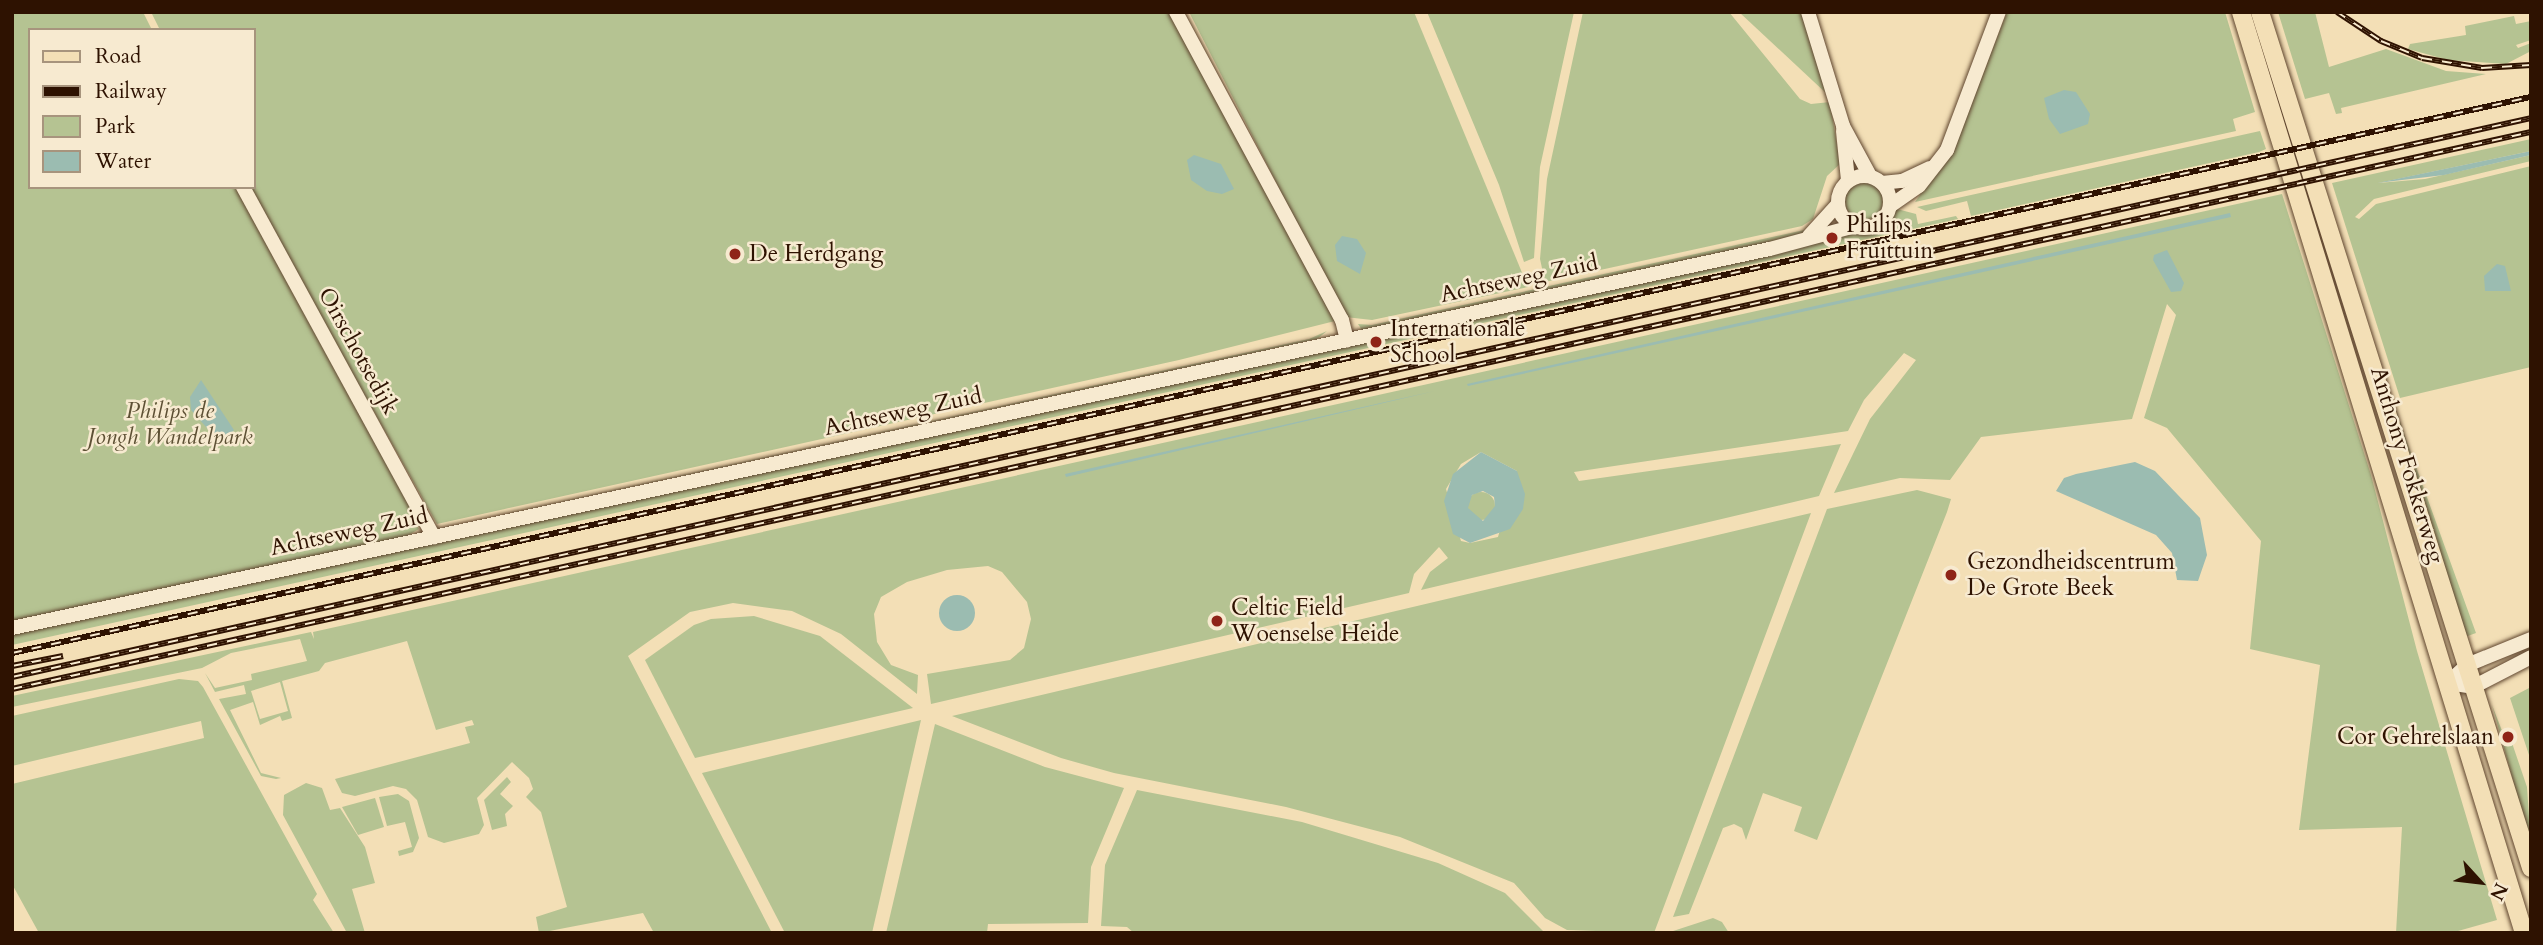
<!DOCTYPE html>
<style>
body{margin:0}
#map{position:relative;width:2543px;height:945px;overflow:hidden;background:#f3dfb6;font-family:Cardo,serif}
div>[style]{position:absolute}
.green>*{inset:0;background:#b5c392}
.round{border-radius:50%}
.water>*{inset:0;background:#9bbcb1}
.roads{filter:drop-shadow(0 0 2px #5f452e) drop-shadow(0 0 2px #5f452e)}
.minor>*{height:14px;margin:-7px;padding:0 7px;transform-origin:7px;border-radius:7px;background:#f7ead0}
.minor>.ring{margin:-7px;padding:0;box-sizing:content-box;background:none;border:14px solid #f7ead0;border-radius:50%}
.major>*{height:18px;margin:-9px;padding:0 9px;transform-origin:9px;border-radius:9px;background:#f3dfb6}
.rail>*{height:6px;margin-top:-3px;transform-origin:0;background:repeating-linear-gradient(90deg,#f7ead0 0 10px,#2e1201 0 20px);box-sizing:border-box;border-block:2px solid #2e1201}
.dots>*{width:19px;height:19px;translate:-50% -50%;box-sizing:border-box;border:4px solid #f7ead0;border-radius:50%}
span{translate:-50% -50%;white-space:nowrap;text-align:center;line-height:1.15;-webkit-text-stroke:5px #f7ead0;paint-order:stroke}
.poi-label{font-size:23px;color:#2e1201}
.left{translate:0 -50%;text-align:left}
.right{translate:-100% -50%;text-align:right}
.street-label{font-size:23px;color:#2e1201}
.park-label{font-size:23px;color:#5d5034;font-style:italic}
.frame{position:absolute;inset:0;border:14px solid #2e1201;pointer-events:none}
.legend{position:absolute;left:28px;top:28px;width:228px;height:161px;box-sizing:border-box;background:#f7ead0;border:2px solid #a7947d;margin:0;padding:9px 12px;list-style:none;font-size:21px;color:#2e1201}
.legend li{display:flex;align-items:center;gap:14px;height:35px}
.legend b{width:35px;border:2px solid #a7947d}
.north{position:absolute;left:2445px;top:847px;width:70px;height:70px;-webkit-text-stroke:5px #f7ead0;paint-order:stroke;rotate:117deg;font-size:19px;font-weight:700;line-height:28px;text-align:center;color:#2e1201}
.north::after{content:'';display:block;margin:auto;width:24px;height:32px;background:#2e1201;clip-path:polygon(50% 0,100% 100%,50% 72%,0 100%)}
</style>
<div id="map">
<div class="green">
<div style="clip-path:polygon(12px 12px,143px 12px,152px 30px,30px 30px,30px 187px,239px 187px,421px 525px,416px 525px,419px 529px,405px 537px,12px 621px)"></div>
<div style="clip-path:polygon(151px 12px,1169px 12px,1335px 321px,1179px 360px,437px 524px,248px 187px,254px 187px,254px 30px,160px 30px)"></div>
<div style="clip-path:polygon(1189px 12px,1414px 12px,1528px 287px,1372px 320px,1345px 317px)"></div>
<div style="clip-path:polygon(1427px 12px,1574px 12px,1540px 167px,1534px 258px,1524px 262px,1499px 185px)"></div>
<div style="clip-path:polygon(1583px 12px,1729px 12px,1800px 99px,1811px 104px,1830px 102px,1840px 164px,1827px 176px,1813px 219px,1802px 226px,1545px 282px,1540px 259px,1547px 179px)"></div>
<div style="clip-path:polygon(1739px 12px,1803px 12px,1828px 95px)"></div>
<div style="clip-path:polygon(2007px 12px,2225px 12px,2255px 112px,2233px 119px,2236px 131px,1915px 202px,1956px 143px)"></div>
<div style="clip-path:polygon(2278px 12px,2315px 12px,2329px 67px,2386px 49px,2446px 71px,2486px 74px,2341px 108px,2342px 113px,2336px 114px,2329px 93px,2305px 99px)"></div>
<div style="clip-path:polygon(2514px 16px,2516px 24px,2531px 21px,2531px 40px,2516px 45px,2518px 48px,2531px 43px,2531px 51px,2506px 64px,2448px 60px,2408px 49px,2410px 44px,2466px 35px,2465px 26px)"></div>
<div style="clip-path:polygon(2260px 131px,2266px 149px,2259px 152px,1971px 216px,1967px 201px,1926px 211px,1917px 207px)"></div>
<div style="clip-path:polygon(2531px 139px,2531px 151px,2378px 183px,2425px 179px,2531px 155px,2531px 161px,2374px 199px,2355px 217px,2359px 219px,2376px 204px,2531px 166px,2531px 367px,2400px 398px,2332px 183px)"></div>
<div class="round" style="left:1845px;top:182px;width:38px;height:38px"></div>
<div style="clip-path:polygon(evenodd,2282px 194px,2371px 475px,2417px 651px,2497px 920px,2451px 933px,2396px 933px,2402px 827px,2299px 830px,2320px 665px,2250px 649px,2261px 541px,2167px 428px,2144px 418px,2176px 315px,2167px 304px,2132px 419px,1981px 437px,1950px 480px,1900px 478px,1834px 493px,1870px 419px,1916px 360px,1904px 353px,1864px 400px,1848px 431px,1574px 472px,1579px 481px,1841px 444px,1819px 496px,1421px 590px,1430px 572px,1448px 558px,1439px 547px,1414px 574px,1409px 593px,931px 704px,927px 674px,1010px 660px,1024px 648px,1031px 619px,1027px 602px,1002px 572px,988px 566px,947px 570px,907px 582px,881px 597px,874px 614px,877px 642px,891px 665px,918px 675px,917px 694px,841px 634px,792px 611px,733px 603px,690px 612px,628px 656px,772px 933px,654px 933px,643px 913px,539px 933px,536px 917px,567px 907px,541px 812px,526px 797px,533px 789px,529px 778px,512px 762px,477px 798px,484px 825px,479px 834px,444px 843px,428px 837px,417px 800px,406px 789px,393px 786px,355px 796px,342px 793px,335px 779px,470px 743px,465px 727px,474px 725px,472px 720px,436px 730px,407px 641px,325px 663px,319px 671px,282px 681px,292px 718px,282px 721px,280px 716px,260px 725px,253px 702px,230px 710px,261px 773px,281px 778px,276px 779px,261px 776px,219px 699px,246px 694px,244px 685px,215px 692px,205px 673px,215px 688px,252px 680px,251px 674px,307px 661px,300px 639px,231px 653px,202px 668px,12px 707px,12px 696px,311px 632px,314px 639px,313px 632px,2282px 194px,1481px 452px,1517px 471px,1498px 537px,1470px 543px,1461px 541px,1446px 489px,1461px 464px,1481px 452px,2282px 194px,280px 682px,288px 711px,260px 719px,251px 691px,280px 682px)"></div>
<div style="clip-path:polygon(1897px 209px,1916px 214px,1918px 224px,1956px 216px,1958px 219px,12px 645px,12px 634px,1797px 249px,1855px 231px,1878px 229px)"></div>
<div style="clip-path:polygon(1809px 229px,1797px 236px,1362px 330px,1358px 324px,1372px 325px)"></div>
<div style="clip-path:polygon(1327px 331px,1317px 339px,438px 528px,1309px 339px)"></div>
<div style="clip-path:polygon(2392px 397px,2406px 439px,2476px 633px,2465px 637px)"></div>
<div style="clip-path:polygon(1917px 490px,1951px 499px,1947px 512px,1817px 840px,1794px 831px,1802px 807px,1763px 793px,1746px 840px,1742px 828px,1734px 824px,1723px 828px,1689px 914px,1673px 917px,1827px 509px)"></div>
<div class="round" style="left:1467px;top:492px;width:28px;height:28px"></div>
<div style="clip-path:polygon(1811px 513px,1654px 933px,1567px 930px,1545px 918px,1514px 883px,1400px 837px,1286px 807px,1114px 773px,1061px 758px,952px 716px)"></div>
<div style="clip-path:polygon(754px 616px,820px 636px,913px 708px,695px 758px,645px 660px,694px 625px,711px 619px)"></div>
<div style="clip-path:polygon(179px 679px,198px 681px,203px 687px,317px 894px,313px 900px,334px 933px,39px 933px,12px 884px,12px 784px,204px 738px,201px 721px,12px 766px,12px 716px)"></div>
<div style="clip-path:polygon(2531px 687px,2531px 761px,2510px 698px)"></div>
<div style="clip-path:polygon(2492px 705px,2506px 741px,2511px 740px,2527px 787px,2531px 845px)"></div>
<div style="clip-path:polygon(921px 720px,872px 933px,785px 933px,702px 773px)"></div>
<div style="clip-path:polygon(935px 724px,1045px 767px,1124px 788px,1091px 867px,1088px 923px,988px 924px,987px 933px,886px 933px)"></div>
<div style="clip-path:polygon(507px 777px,511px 782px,500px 794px,513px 806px,505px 814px,507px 826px,492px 830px,484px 800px)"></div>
<div style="clip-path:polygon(306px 783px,322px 788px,330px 810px,340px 808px,365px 847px,375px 883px,352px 889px,365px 933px,347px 933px,283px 815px,284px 795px)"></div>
<div style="clip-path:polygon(1137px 790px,1302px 822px,1438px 863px,1505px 893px,1545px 933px,1134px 933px,1127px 927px,1101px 926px,1105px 865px)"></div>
<div style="clip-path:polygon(398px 794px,409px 801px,419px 838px,413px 852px,399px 856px,398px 851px,412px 847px,405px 822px,387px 826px,379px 797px)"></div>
<div style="clip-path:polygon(375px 798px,384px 827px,358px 835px,342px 807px)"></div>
<div style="clip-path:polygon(1713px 918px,1722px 922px,1729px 933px,1667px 933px)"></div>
</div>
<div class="water">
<div style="clip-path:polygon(2064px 90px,2076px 92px,2090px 114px,2088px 124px,2060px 134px,2049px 119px,2044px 98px)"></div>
<div style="clip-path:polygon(2531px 151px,2531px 155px,2444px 175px,2377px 183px)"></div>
<div style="clip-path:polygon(1194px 155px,1221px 164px,1234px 189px,1222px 194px,1207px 191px,1191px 180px,1187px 160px)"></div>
<div style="clip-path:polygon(2230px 213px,2231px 217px,1468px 386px,1467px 384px)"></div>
<div style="clip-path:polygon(1342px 236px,1357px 239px,1366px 253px,1360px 274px,1337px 261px,1335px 245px)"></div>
<div style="clip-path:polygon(2167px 250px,2184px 283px,2181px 291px,2171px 292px,2153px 260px,2154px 255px)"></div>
<div style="clip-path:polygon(2497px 264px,2505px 266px,2511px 291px,2485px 291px,2484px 276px)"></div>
<div style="clip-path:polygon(201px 380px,234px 430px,230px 435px,214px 436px,191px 410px,190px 397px)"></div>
<div style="clip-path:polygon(1435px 391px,1066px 477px,1065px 474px,1394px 400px)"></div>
<div style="clip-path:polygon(evenodd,1481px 452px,1517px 471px,1525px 494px,1523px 509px,1510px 529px,1470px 543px,1453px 534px,1444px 501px,1453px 474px,1481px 452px,1483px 491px,1494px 497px,1495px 506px,1483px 521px,1468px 508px,1472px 495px,1483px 491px)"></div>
<div style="clip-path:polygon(2135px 462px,2155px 471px,2200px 518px,2207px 555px,2198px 581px,2177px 580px,2172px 553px,2156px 535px,2056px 491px,2064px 478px,2076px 474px)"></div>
<div class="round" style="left:939px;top:595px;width:36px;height:36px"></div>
</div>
<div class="roads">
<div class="minor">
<div style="left:1176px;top:12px;width:350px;rotate:61.7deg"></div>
<div style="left:1342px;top:320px;width:21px;rotate:76deg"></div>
<div style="left:1808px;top:12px;width:119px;rotate:72.9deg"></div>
<div style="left:1843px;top:126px;width:57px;rotate:61.6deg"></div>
<div style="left:1843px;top:131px;width:49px;rotate:84.2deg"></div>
<div class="ring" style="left:1838px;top:176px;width:38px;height:38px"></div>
<div style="left:1882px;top:183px;width:20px;rotate:-6deg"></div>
<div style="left:1902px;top:181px;width:31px;rotate:-25deg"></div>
<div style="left:243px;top:187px;width:399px;rotate:61.4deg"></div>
<div style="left:1890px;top:206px;width:35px;rotate:-35deg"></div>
<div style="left:1919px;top:186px;width:46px;rotate:-52.1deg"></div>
<div style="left:1947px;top:150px;width:147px;rotate:-69.4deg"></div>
<div style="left:1809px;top:236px;width:43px;rotate:-47.8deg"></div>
<div style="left:12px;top:628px;width:1798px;rotate:-12.17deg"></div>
<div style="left:1770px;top:249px;width:88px;rotate:-15.1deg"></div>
<div style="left:2531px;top:639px;width:69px;rotate:157.9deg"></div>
<div style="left:2467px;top:665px;width:26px;rotate:137deg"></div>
<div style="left:2448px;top:683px;width:25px;rotate:9deg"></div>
<div style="left:2473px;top:687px;width:65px;rotate:-27.3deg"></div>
</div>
<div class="major">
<div style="left:2241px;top:12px;width:963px;rotate:72.92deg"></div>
<div style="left:2260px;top:12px;width:898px;rotate:72.43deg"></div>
</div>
</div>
<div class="rail">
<div style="left:2337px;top:12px;width:53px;rotate:33.4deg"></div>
<div style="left:2381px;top:41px;width:44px;rotate:22.5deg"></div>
<div style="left:2422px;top:58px;width:61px;rotate:9.5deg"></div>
<div style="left:2482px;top:68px;width:49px;rotate:-3.5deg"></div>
<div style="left:12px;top:653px;width:2580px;rotate:-12.45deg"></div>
<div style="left:12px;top:666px;width:52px;rotate:-11.1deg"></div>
<div style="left:12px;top:677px;width:2580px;rotate:-12.51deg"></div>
<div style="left:12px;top:689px;width:2580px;rotate:-12.47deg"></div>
</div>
<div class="dots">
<div style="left:1832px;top:238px;background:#8f2418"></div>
<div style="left:735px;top:254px;background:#8f2418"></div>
<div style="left:1376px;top:342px;background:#8f2418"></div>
<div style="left:1951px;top:575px;background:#8f2418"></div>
<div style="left:1217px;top:621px;background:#8f2418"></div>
<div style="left:2508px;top:737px;background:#8f2418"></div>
</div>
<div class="poi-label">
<span class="left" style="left:1846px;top:238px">Philips<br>Fruittuin</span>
<span class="left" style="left:749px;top:254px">De Herdgang</span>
<span class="left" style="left:1390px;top:342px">Internationale<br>School</span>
<span class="left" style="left:1967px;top:575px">Gezondheidscentrum<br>De Grote Beek</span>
<span class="left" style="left:1231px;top:621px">Celtic Field<br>Woenselse Heide</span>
<span class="right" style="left:2494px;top:737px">Cor Gehrelslaan</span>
</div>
<div class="street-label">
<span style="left:1519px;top:279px;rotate:-12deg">Achtseweg Zuid</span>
<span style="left:358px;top:351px;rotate:61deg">Oirschotsedijk</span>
<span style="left:903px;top:412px;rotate:-12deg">Achtseweg Zuid</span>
<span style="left:2407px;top:465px;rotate:73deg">Anthony Fokkerweg</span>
<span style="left:349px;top:532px;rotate:-12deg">Achtseweg Zuid</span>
</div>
<div class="park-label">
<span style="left:170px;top:424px">Philips de<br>Jongh Wandelpark</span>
</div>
<div class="frame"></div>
<ul class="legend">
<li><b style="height:9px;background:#f3dfb6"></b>Road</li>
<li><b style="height:9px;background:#2e1201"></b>Railway</li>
<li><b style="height:19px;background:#b5c392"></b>Park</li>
<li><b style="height:19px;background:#9bbcb1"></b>Water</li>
</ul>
<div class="north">N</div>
</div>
